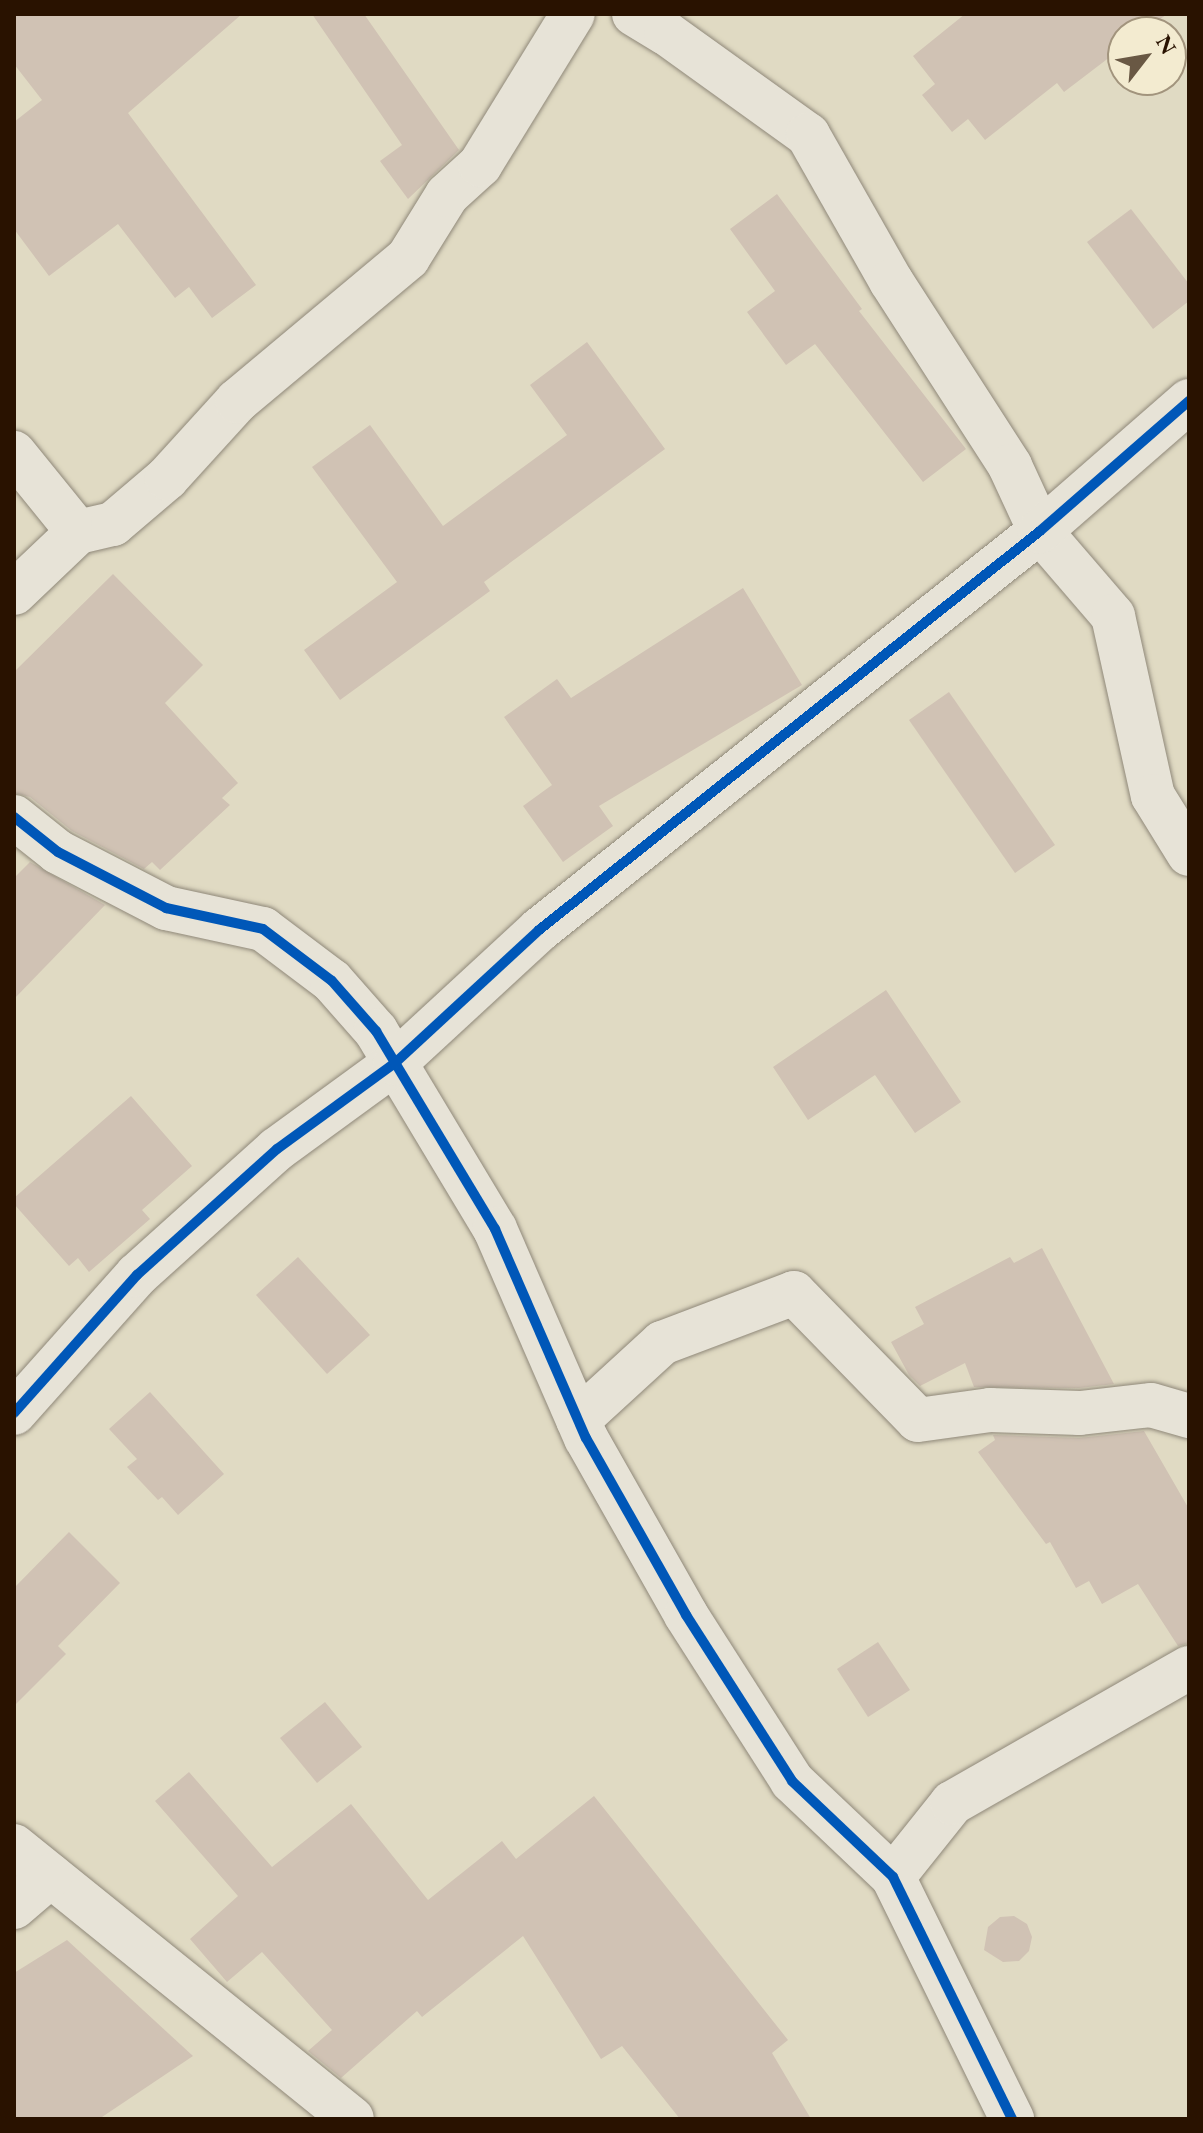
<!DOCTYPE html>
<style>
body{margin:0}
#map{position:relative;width:1203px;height:2133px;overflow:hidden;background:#e0dac3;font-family:"EB Garamond",serif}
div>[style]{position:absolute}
.building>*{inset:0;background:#d0c2b4}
.roads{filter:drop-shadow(0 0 2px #8f8879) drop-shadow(0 0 2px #8f8879)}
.minor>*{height:44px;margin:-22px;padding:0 22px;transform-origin:22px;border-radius:22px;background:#e7e3d7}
.cycleway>*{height:10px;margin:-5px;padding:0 5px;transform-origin:5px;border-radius:5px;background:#0057b8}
span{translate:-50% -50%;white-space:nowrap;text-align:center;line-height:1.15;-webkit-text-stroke:6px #f3ebd0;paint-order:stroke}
.frame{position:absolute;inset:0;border:16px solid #291200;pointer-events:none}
.north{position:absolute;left:1107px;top:16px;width:80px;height:80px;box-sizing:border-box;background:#f3ebd0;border:2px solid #a2947d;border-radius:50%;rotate:59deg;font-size:22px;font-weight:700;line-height:32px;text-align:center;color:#291200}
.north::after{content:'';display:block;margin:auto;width:28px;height:36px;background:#695844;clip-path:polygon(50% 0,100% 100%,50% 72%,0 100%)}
</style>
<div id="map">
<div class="building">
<div style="clip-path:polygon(14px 14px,242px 14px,128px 113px,256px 285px,212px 318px,189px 287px,175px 298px,118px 224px,49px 276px,14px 229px,14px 122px,42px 100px,14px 64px)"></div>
<div style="clip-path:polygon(312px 14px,364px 14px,459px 150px,408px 199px,380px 161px,402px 145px)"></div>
<div style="clip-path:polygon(965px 14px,1167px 14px,1143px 32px,1123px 32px,1123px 47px,1064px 92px,1057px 83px,985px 140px,968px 119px,952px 132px,922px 95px,935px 84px,913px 56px)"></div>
<div style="clip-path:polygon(777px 194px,862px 309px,859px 311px,966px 449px,923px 482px,815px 344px,786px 365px,747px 312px,775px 291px,730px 229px)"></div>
<div style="clip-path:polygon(1131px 209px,1189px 284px,1189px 301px,1153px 329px,1087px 242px)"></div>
<div style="clip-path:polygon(587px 342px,665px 449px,484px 582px,490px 591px,340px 700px,304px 650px,397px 582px,312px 467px,370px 425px,443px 526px,567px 435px,530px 385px)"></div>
<div style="clip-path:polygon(113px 574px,203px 665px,165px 703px,238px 783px,222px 798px,230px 805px,160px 870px,152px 862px,144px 869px,72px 831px,30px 797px,14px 793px,14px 672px)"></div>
<div style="clip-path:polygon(743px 588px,802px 685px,599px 806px,613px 826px,563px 862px,523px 806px,552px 785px,504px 717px,557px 679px,571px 698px)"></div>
<div style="clip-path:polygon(949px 692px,1055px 845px,1015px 873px,909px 720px)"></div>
<div style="clip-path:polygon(30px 862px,105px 905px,14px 999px,14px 878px)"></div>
<div style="clip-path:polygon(886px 990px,961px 1102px,915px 1133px,875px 1075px,808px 1120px,773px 1067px)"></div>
<div style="clip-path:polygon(131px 1096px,192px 1166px,142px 1210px,150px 1219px,89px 1272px,78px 1258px,69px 1266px,14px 1204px,14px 1198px)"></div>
<div style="clip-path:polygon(1042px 1248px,1114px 1384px,1079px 1388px,974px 1387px,965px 1363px,920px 1386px,909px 1375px,891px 1342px,924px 1324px,915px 1307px,1010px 1257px,1014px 1263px)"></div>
<div style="clip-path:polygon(298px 1257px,370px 1335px,327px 1374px,256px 1295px)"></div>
<div style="clip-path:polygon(150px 1392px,224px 1474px,178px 1515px,162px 1497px,158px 1500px,127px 1467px,137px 1459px,109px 1429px)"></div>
<div style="clip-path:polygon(1144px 1431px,1189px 1509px,1189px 1643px,1178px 1646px,1138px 1584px,1102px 1604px,1089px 1581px,1076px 1588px,1050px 1542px,1046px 1544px,978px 1452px,995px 1440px,993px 1435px,1079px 1438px)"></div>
<div style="clip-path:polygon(69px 1532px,120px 1583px,58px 1646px,66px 1654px,14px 1706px,14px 1588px)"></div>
<div style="clip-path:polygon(878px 1642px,910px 1690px,868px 1717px,837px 1669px)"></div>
<div style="clip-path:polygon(325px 1702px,362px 1747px,317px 1783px,280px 1738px)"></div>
<div style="clip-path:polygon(189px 1772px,272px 1867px,351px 1804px,428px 1900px,502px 1841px,516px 1859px,594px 1796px,788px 2040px,772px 2053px,811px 2119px,680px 2119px,622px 2046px,601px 2059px,523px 1936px,422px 2017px,417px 2011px,341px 2078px,308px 2051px,332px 2030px,262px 1952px,227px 1982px,190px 1939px,238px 1896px,155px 1801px)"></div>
<div style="clip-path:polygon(1014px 1916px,1027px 1924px,1032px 1937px,1029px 1951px,1019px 1961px,1003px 1962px,984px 1950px,988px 1927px,1000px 1917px)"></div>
<div style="clip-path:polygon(67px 1940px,193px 2056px,99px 2119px,14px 2119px,14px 1973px)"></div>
</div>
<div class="roads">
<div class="minor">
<div style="left:634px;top:14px;width:37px;rotate:31deg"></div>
<div style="left:666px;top:33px;width:175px;rotate:35.7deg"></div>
<div style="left:808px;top:135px;width:168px;rotate:60.4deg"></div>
<div style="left:891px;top:281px;width:220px;rotate:57.2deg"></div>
<div style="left:1010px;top:466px;width:72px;rotate:65.2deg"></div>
<div style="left:1040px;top:531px;width:112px;rotate:49.3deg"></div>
<div style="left:1113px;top:616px;width:184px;rotate:77.5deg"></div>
<div style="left:1153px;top:796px;width:68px;rotate:58.2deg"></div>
<div style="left:14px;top:453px;width:102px;rotate:51deg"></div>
<div style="left:14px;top:593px;width:88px;rotate:-43.6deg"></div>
<div style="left:78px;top:532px;width:36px;rotate:-13deg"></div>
<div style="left:113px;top:524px;width:71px;rotate:-40.4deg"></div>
<div style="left:167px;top:478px;width:104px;rotate:-47.7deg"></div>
<div style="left:237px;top:401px;width:223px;rotate:-39.9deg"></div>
<div style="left:408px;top:258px;width:74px;rotate:-58.2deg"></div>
<div style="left:447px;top:195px;width:45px;rotate:-42.3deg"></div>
<div style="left:480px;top:165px;width:177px;rotate:-58.4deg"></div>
<div style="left:14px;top:817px;width:56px;rotate:38.5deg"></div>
<div style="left:58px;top:852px;width:122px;rotate:27.4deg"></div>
<div style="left:166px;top:908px;width:99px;rotate:12.2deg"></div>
<div style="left:263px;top:929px;width:86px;rotate:37deg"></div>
<div style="left:332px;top:981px;width:67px;rotate:48.7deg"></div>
<div style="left:376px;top:1031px;width:231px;rotate:59deg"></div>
<div style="left:495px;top:1229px;width:228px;rotate:66.5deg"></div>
<div style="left:586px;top:1438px;width:203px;rotate:60.5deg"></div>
<div style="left:686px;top:1615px;width:197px;rotate:57.4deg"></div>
<div style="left:792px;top:1781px;width:139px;rotate:43.5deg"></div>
<div style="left:893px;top:1877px;width:270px;rotate:63.8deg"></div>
<div style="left:14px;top:1413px;width:185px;rotate:-48.3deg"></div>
<div style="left:137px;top:1275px;width:188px;rotate:-42deg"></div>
<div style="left:277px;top:1149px;width:146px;rotate:-36.1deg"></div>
<div style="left:395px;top:1063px;width:196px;rotate:-42.7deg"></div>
<div style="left:539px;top:930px;width:640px;rotate:-38.53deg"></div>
<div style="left:1040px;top:531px;width:198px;rotate:-41.1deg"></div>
<div style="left:578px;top:1420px;width:114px;rotate:-42.5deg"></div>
<div style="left:662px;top:1343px;width:141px;rotate:-20.7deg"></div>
<div style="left:794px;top:1293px;width:177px;rotate:45.7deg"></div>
<div style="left:918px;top:1420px;width:73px;rotate:-7.9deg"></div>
<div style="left:990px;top:1410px;width:90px;rotate:1.9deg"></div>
<div style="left:1080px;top:1413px;width:71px;rotate:-6.4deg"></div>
<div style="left:1151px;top:1405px;width:40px;rotate:16deg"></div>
<div style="left:14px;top:1846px;width:434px;rotate:38.9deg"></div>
<div style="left:893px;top:1877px;width:95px;rotate:-51.4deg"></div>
<div style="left:952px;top:1803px;width:273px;rotate:-29.7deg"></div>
<div style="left:14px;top:1907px;width:48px;rotate:-40.7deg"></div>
</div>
</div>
<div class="cycleway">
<div style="left:14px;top:817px;width:56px;rotate:38.5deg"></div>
<div style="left:58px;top:852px;width:122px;rotate:27.4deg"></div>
<div style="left:166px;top:908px;width:99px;rotate:12.2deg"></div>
<div style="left:263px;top:929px;width:86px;rotate:37deg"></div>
<div style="left:332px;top:981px;width:67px;rotate:48.7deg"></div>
<div style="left:376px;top:1031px;width:231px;rotate:59deg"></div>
<div style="left:495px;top:1229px;width:228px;rotate:66.5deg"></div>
<div style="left:586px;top:1438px;width:203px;rotate:60.5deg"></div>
<div style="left:686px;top:1615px;width:197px;rotate:57.4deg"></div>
<div style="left:792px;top:1781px;width:139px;rotate:43.5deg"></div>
<div style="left:893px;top:1877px;width:270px;rotate:63.8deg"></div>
<div style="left:14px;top:1413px;width:185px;rotate:-48.3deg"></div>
<div style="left:137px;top:1275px;width:188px;rotate:-42deg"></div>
<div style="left:277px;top:1149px;width:146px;rotate:-36.1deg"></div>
<div style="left:395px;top:1063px;width:196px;rotate:-42.7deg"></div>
<div style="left:539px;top:930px;width:640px;rotate:-38.53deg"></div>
<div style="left:1040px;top:531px;width:198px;rotate:-41.1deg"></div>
</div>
<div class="frame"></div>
<div class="north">N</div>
</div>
